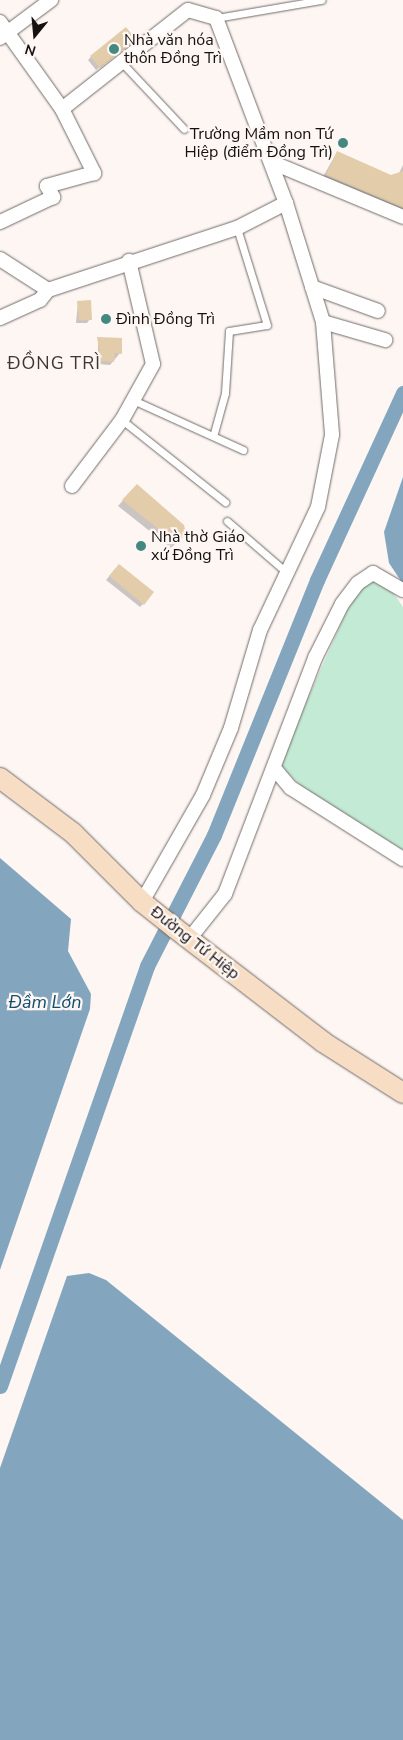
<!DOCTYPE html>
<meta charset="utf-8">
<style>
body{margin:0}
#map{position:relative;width:403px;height:1740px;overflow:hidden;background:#fdf6f3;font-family:"Nunito Sans",sans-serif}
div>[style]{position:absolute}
.green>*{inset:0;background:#c3ead5}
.water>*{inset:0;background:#83a6be}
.shadow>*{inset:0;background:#0003}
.canal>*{height:15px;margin:-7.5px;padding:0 7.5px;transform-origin:7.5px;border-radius:7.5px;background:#83a6be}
.building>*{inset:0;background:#e2cca9}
.roads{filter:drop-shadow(0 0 1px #716b68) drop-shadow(0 0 1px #716b68)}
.lane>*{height:7px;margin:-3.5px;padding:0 3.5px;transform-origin:3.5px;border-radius:3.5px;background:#fff}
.street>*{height:14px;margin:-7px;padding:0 7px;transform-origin:7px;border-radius:7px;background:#fff}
.secondary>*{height:20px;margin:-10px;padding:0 10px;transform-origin:10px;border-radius:10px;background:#f7ddc3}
.dots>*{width:14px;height:14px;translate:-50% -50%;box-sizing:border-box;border:2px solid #fdf6f3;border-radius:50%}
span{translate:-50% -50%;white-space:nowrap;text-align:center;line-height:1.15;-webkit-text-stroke:4.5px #fdf6f3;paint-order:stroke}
.poi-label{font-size:16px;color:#141110}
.left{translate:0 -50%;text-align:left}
.right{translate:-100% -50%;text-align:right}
.street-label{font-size:16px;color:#141110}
.neighbourhood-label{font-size:18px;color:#3c3734;letter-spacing:1px}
.water-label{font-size:18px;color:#104e70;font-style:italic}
.north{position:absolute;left:10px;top:10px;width:50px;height:50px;-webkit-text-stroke:4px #fdf6f3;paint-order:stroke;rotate:197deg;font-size:14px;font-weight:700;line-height:20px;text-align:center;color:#141110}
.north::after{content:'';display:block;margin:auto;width:18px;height:22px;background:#141110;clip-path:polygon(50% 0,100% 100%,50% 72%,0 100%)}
</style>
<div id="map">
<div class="green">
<div style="clip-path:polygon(374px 578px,392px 591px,403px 607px,403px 850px,301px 786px,279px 764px,354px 594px)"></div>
</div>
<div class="water">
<div style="clip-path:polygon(403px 477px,403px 584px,389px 563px,384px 532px)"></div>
<div style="clip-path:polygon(0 858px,71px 919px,68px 951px,91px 994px,90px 1009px,0 1270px)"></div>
<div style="clip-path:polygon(89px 1273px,106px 1280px,403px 1520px,403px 1740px,0 1740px,0 1468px,67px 1276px)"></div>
</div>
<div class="shadow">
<div style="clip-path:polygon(131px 43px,96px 70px,88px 60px,91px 57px)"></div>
<div style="clip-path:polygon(337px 152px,391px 176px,399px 173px,403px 165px,403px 216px,320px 182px)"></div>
<div style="clip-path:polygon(78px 302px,90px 319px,87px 323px,76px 323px)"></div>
<div style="clip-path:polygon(98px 338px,120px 353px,110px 365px,98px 364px)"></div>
<div style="clip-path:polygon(132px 490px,176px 543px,171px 548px,118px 506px)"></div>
<div style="clip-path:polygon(116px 568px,143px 604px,140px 607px,106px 580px)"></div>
</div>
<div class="canal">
<div style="left:0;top:1386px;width:445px;rotate:-70.7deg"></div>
<div style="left:147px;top:966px;width:147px;rotate:-62.9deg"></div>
<div style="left:214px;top:835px;width:275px;rotate:-68deg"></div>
<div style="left:317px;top:580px;width:206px;rotate:-65.3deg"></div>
</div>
<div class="building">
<div style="clip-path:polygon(126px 27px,136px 40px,100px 68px,90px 56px)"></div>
<div style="clip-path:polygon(337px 151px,391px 175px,403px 171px,403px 208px,326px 175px)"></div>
<div style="clip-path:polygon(91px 300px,92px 320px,79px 320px,77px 301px)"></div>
<div style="clip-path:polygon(97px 337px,122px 338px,122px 354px,115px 353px,114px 362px,101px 361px)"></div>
<div style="clip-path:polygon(137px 484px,184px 525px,186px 533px,177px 544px,122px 500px)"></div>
<div style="clip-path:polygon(119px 564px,154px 592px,144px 605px,109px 576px)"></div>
</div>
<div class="roads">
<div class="lane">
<div style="left:216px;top:18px;width:107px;rotate:-9.7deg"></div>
<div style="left:123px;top:64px;width:89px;rotate:46.8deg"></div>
<div style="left:133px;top:400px;width:121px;rotate:24.4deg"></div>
<div style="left:122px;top:420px;width:132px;rotate:38.5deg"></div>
<div style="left:214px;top:433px;width:41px;rotate:-74.6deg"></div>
<div style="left:225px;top:393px;width:62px;rotate:-86.3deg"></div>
<div style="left:229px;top:331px;width:38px;rotate:-9deg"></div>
<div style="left:267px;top:325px;width:102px;rotate:-107.2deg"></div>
<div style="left:227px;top:521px;width:77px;rotate:40.8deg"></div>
</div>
<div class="street">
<div style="left:0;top:22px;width:107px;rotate:54.5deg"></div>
<div style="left:62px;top:109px;width:72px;rotate:63.4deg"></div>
<div style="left:94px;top:173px;width:49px;rotate:164.5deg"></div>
<div style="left:47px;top:186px;width:13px;rotate:61deg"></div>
<div style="left:53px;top:197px;width:59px;rotate:154.7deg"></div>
<div style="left:0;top:38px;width:64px;rotate:-36.7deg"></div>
<div style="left:62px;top:109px;width:160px;rotate:-38.2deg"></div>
<div style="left:188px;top:10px;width:29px;rotate:16deg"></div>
<div style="left:216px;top:18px;width:198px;rotate:69.3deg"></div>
<div style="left:286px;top:203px;width:125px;rotate:72.7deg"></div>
<div style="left:323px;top:322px;width:113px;rotate:85.4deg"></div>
<div style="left:332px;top:435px;width:73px;rotate:101deg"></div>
<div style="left:318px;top:507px;width:136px;rotate:115.2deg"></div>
<div style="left:260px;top:630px;width:102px;rotate:106.5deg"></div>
<div style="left:231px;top:728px;width:73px;rotate:112.7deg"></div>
<div style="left:203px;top:795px;width:123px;rotate:119.7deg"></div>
<div style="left:271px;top:162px;width:143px;rotate:22.6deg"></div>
<div style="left:0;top:259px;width:57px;rotate:32.9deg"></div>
<div style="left:312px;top:287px;width:70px;rotate:20deg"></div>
<div style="left:0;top:318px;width:44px;rotate:-24.2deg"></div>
<div style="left:40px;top:300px;width:13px;rotate:-51deg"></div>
<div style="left:48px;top:290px;width:199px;rotate:-18.2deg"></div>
<div style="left:237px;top:228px;width:55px;rotate:-27deg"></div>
<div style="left:323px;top:322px;width:65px;rotate:16.2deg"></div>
<div style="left:72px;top:486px;width:83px;rotate:-52.9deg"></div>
<div style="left:122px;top:420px;width:64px;rotate:-61deg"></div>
<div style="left:153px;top:364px;width:106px;rotate:-103.1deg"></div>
<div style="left:274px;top:768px;width:26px;rotate:50deg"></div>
<div style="left:291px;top:788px;width:133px;rotate:32.4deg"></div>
<div style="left:190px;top:938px;width:56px;rotate:-51.5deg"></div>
<div style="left:225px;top:894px;width:253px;rotate:-69.1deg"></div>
<div style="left:315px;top:658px;width:60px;rotate:-63.4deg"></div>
<div style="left:342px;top:604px;width:26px;rotate:-53deg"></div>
<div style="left:358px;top:583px;width:18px;rotate:-34deg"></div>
<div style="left:373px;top:573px;width:34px;rotate:30deg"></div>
</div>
<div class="secondary">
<div style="left:0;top:778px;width:91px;rotate:37deg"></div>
<div style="left:73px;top:833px;width:98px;rotate:45deg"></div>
<div style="left:142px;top:902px;width:43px;rotate:38.5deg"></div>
<div style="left:176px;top:929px;width:185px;rotate:37.5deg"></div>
<div style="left:323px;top:1042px;width:95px;rotate:32.5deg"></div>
</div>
</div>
<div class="dots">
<div style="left:114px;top:49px;background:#438980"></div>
<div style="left:343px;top:143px;background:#438980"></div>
<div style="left:106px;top:319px;background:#438980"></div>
<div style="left:141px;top:546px;background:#438980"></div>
</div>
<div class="poi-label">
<span class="left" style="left:124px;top:49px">Nhà văn hóa<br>thôn Đồng Trì</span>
<span class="right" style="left:333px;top:143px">Trường Mầm non Tứ<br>Hiệp (điểm Đồng Trì)</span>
<span class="left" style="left:116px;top:319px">Đình Đồng Trì</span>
<span class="left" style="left:151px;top:546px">Nhà thờ Giáo<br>xứ Đồng Trì</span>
</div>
<div class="street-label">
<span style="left:195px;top:943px;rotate:38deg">Đường Tứ Hiệp</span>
</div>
<div class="neighbourhood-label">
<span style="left:54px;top:363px">ĐỒNG TRÌ</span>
</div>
<div class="water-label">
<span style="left:45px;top:1002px">Đầm Lớn</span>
</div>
<div class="north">N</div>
</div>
